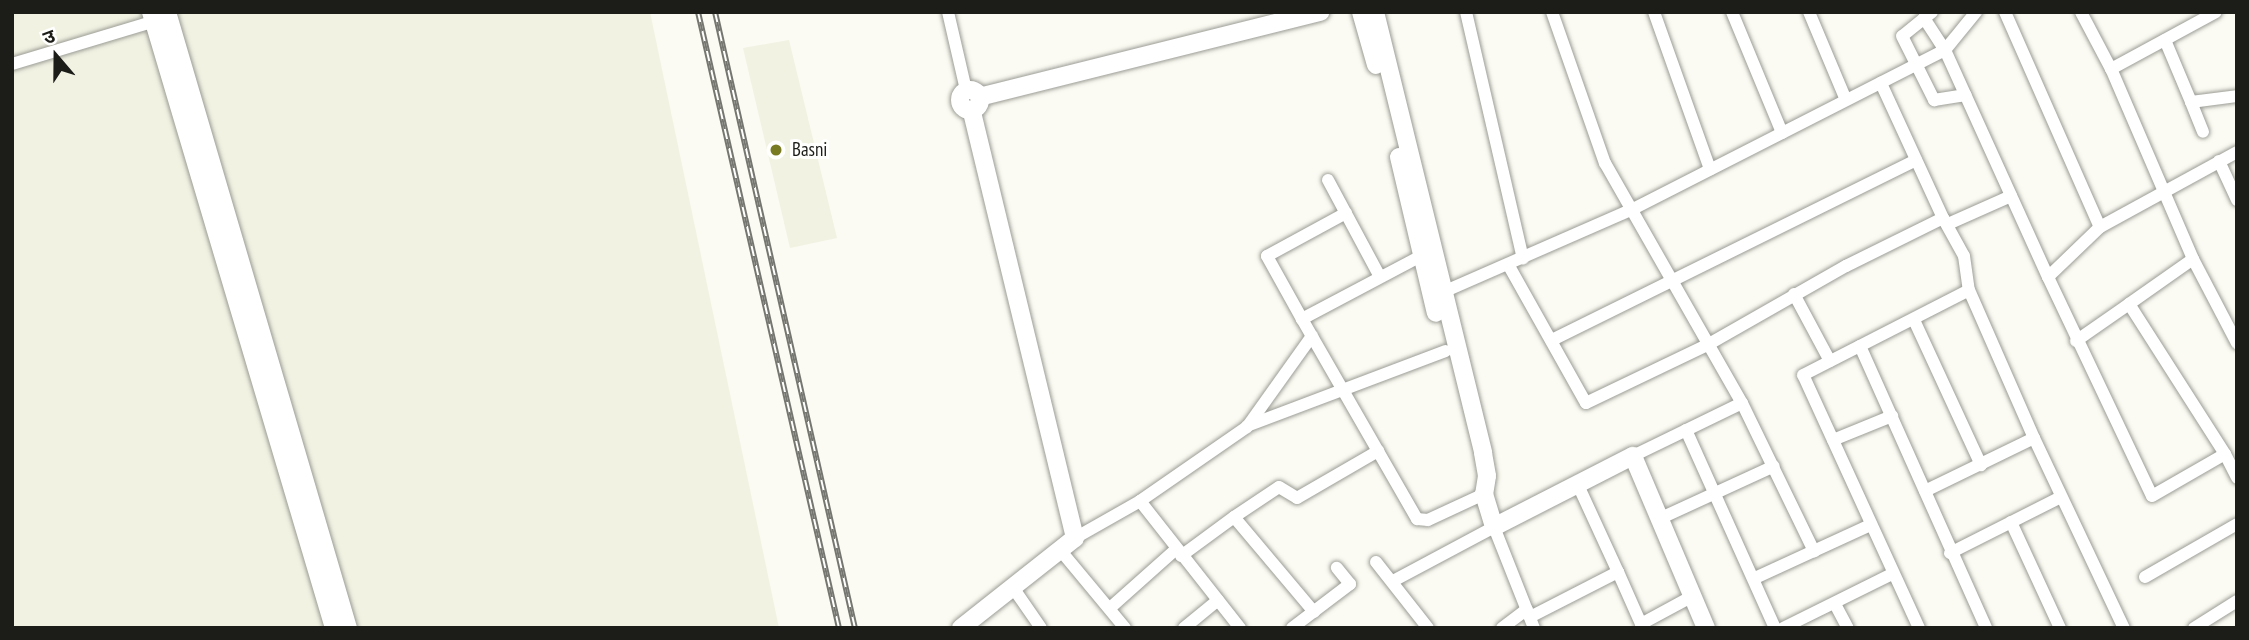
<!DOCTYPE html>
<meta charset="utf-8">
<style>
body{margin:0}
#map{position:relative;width:2249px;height:640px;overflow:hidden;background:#fbfbf3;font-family:"PT Sans Narrow","Noto Sans Devanagari",sans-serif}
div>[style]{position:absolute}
.built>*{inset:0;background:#f1f2e2}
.roads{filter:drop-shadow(0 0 2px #9b9c95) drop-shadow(0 0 2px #9b9c95)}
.street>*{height:12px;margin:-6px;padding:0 6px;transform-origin:6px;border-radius:6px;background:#fff}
.secondary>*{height:18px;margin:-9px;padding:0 9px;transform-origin:9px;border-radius:9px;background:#fff}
.secondary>.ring{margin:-9px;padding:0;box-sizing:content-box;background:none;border:18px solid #fff;border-radius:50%}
.rail>*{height:6px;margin-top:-3px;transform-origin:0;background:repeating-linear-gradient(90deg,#fffffe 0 10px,#767671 0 20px);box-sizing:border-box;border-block:2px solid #767671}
.dots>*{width:19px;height:19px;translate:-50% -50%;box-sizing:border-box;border:4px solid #fffffe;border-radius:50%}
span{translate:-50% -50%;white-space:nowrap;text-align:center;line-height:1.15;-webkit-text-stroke:6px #fffffe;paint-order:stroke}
.poi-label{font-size:19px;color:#1c1c19}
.left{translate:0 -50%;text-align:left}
.frame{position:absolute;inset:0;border:14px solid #1c1c19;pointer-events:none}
.north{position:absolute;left:21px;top:21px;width:70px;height:70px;-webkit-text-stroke:5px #fffffe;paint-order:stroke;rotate:340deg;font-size:19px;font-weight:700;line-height:28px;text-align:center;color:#1c1c19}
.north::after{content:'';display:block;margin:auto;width:24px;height:32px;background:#1c1c19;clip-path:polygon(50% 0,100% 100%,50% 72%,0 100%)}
</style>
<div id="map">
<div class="built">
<div style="clip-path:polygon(12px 12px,650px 12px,779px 628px,12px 628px)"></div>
<div style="clip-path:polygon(789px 40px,837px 238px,790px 248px,743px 48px)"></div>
</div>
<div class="roads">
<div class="street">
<div style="left:948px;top:12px;width:80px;rotate:77deg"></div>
<div style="left:1466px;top:12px;width:253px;rotate:77deg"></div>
<div style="left:1552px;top:12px;width:160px;rotate:70.7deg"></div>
<div style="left:1605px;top:163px;width:276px;rotate:60.3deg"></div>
<div style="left:1742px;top:403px;width:121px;rotate:154.1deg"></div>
<div style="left:1654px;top:12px;width:167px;rotate:70.4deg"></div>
<div style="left:1732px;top:12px;width:131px;rotate:67.5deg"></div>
<div style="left:1809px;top:12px;width:95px;rotate:67.2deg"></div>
<div style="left:1932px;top:12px;width:38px;rotate:141deg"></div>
<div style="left:1902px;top:36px;width:72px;rotate:63.4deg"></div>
<div style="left:1934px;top:100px;width:32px;rotate:-9deg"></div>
<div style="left:2005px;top:12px;width:235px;rotate:66.2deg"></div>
<div style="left:1924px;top:18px;width:38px;rotate:57deg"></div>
<div style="left:1945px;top:50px;width:249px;rotate:65.6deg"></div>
<div style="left:2048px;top:277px;width:72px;rotate:-43.9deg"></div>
<div style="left:2100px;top:227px;width:156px;rotate:-28.7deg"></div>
<div style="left:2165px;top:40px;width:67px;rotate:67.2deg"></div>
<div style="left:2191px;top:102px;width:46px;rotate:-7.4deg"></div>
<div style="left:12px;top:64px;width:153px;rotate:-16.7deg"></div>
<div style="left:2111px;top:69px;width:119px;rotate:-28.5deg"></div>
<div style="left:2191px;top:102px;width:32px;rotate:68deg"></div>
<div style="left:2219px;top:161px;width:43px;rotate:65.2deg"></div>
<div style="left:1328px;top:180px;width:108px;rotate:61.8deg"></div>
<div style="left:1943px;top:218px;width:43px;rotate:61.1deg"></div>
<div style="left:1964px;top:256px;width:34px;rotate:82deg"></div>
<div style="left:1969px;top:290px;width:162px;rotate:66.3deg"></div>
<div style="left:2034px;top:438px;width:210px;rotate:64.7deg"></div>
<div style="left:1948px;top:224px;width:69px;rotate:-24deg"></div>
<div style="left:1421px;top:256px;width:135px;rotate:152.1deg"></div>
<div style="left:1302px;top:319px;width:231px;rotate:60.1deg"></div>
<div style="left:1417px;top:519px;width:11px;rotate:5deg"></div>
<div style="left:1428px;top:520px;width:62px;rotate:-24.9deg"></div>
<div style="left:2193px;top:259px;width:95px;rotate:62.4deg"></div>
<div style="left:1509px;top:266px;width:157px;rotate:60.7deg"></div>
<div style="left:1586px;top:403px;width:136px;rotate:-25.6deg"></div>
<div style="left:1709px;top:344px;width:158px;rotate:-29.7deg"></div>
<div style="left:1846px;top:266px;width:108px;rotate:-26.3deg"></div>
<div style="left:1943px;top:218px;width:149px;rotate:-114.7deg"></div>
<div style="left:2048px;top:277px;width:242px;rotate:64.6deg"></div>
<div style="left:2152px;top:496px;width:84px;rotate:-29.9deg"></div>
<div style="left:2225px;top:454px;width:178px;rotate:-122.6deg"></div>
<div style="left:2129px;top:304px;width:78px;rotate:-35.1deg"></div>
<div style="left:2193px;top:259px;width:207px;rotate:-113.3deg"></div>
<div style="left:2111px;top:69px;width:64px;rotate:-117.8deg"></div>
<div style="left:1443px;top:292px;width:205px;rotate:-23.6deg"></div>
<div style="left:1631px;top:210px;width:352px;rotate:-27deg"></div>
<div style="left:1945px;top:50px;width:49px;rotate:-50.8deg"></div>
<div style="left:1794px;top:294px;width:76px;rotate:61.8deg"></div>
<div style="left:1302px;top:319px;width:72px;rotate:-119.1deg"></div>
<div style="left:1267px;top:256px;width:90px;rotate:-28.6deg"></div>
<div style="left:1914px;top:320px;width:160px;rotate:65.2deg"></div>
<div style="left:1552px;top:340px;width:406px;rotate:-26.3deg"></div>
<div style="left:2076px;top:341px;width:65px;rotate:-34.9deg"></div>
<div style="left:1860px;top:346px;width:309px;rotate:65.9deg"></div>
<div style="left:1742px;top:403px;width:165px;rotate:64.1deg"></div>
<div style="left:1247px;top:426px;width:212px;rotate:-20.7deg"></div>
<div style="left:1686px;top:430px;width:217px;rotate:65.8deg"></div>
<div style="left:1833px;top:440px;width:64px;rotate:-22.1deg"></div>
<div style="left:2225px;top:454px;width:27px;rotate:63deg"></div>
<div style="left:1925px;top:491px;width:121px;rotate:-25.9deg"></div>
<div style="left:1140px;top:501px;width:162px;rotate:51.8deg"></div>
<div style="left:1661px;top:518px;width:124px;rotate:-24.7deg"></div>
<div style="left:2011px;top:522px;width:117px;rotate:65.2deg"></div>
<div style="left:1075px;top:538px;width:75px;rotate:-29.6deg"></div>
<div style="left:1140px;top:501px;width:130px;rotate:-34.7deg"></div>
<div style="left:1247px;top:427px;width:112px;rotate:-54.5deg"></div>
<div style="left:1061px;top:551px;width:100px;rotate:50.3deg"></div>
<div style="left:1950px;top:553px;width:124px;rotate:-26.8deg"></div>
<div style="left:1181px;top:556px;width:66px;rotate:-36.3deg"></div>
<div style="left:1376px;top:562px;width:84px;rotate:51.8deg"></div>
<div style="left:1618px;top:572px;width:57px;rotate:66.1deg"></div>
<div style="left:1641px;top:624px;width:57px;rotate:-28.4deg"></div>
<div style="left:2145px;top:577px;width:106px;rotate:-29.9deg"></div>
<div style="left:1755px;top:578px;width:127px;rotate:-24.7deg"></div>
<div style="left:1393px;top:581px;width:115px;rotate:-28.1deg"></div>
<div style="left:1494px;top:527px;width:109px;rotate:68.4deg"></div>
<div style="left:1014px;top:589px;width:47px;rotate:55.3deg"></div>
<div style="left:1835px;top:604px;width:27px;rotate:62deg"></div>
<div style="left:1110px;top:608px;width:87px;rotate:-41.7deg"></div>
<div style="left:1314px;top:612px;width:124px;rotate:-130.1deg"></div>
<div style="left:1234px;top:517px;width:54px;rotate:-33.7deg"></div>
<div style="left:1279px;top:487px;width:21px;rotate:31deg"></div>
<div style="left:1297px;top:498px;width:94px;rotate:-30.1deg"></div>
<div style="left:1530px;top:617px;width:99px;rotate:-27.1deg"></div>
<div style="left:1618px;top:572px;width:96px;rotate:-114.7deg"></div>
<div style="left:1184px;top:628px;width:44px;rotate:-39.5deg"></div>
<div style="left:1292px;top:628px;width:73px;rotate:-37.2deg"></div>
<div style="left:1350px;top:584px;width:21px;rotate:-129deg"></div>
<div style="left:1502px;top:628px;width:31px;rotate:-37deg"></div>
<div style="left:1783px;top:628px;width:122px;rotate:-26.4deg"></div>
<div style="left:1919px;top:628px;width:278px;rotate:-114.6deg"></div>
<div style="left:1803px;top:375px;width:186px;rotate:-27.1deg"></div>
<div style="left:2194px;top:628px;width:51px;rotate:-32.1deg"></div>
</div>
<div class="secondary">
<div style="left:151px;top:12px;width:643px;rotate:73.45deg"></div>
<div style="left:167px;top:12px;width:642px;rotate:73.63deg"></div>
<div style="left:1361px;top:12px;width:55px;rotate:74.2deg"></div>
<div style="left:1375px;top:12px;width:454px;rotate:76.2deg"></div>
<div style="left:1483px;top:453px;width:23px;rotate:80deg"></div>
<div style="left:1487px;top:476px;width:18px;rotate:99deg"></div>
<div style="left:1484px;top:494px;width:34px;rotate:73deg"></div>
<div style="left:1494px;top:527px;width:156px;rotate:-27.1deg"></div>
<div style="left:1633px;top:456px;width:187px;rotate:67deg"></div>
<div class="ring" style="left:960px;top:90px;width:2px;height:2px"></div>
<div style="left:979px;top:97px;width:352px;rotate:-14deg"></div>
<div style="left:1399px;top:157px;width:160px;rotate:76.7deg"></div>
<div style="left:961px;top:628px;width:145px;rotate:-38.3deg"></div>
<div style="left:1075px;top:538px;width:441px;rotate:-103.6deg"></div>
</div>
</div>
<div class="rail">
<div style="left:698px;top:12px;width:632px;rotate:77.11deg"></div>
<div style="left:715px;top:12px;width:632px;rotate:77.2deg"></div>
</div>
<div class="dots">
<div style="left:776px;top:150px;background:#797b23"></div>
</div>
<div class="poi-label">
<span class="left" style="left:792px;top:150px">Basni</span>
</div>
<div class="frame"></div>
<div class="north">उ</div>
</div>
